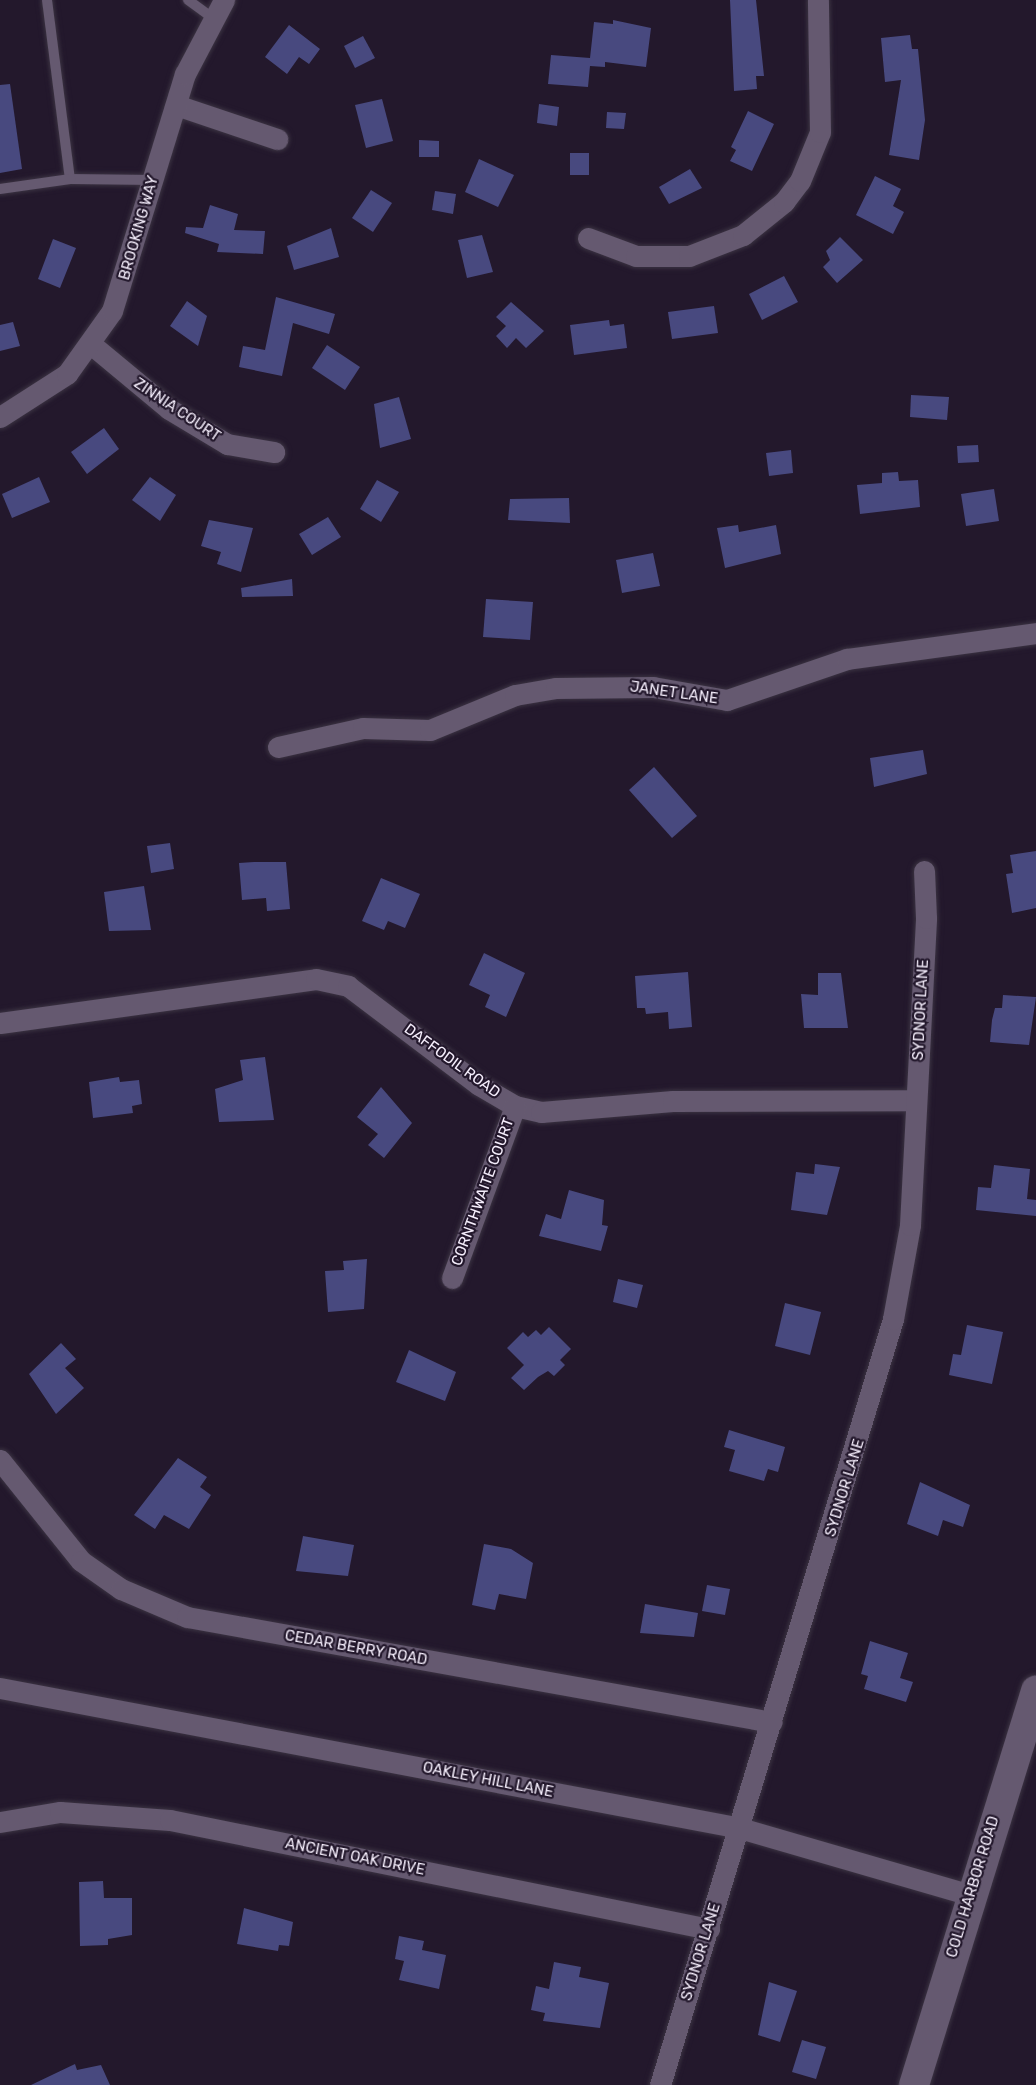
<!DOCTYPE html>
<style>
body{margin:0}
#map{position:relative;width:1036px;height:2085px;overflow:hidden;background:#23182c;font-family:Rubik,sans-serif}
div>[style]{position:absolute}
.building>*{inset:0;background:#48497f}
.roads{filter:drop-shadow(0 0 2px #3b3342) drop-shadow(0 0 2px #3b3342)}
.service>*{height:10px;margin:-5px;padding:0 5px;transform-origin:5px;border-radius:5px;background:#655970}
.minor>*{height:21px;margin:-10.5px;padding:0 10.5px;transform-origin:10.5px;border-radius:10.5px;background:#655970}
.secondary>*{height:30px;margin:-15px;padding:0 15px;transform-origin:15px;border-radius:15px;background:#655970}
span{translate:-50% -50%;white-space:nowrap;text-align:center;line-height:1.15;-webkit-text-stroke:4.5px #23182c;paint-order:stroke}
.street-label{font-size:15px;color:#f5eefc}
</style>
<div id="map">
<div class="building">
<div style="clip-path:polygon(730px 0,756px 0,764px 76px,756px 76px,757px 89px,734px 91px)"></div>
<div style="clip-path:polygon(613px 20px,651px 28px,646px 67px,605px 62px,605px 67px,590px 66px,588px 87px,548px 84px,551px 55px,590px 58px,594px 22px,613px 24px)"></div>
<div style="clip-path:polygon(289px 25px,320px 49px,309px 64px,299px 57px,287px 74px,265px 57px)"></div>
<div style="clip-path:polygon(910px 35px,912px 49px,918px 49px,925px 120px,919px 160px,889px 155px,901px 80px,885px 82px,881px 38px)"></div>
<div style="clip-path:polygon(363px 36px,375px 58px,355px 68px,344px 46px)"></div>
<div style="clip-path:polygon(10px 84px,22px 169px,0 173px,0 85px)"></div>
<div style="clip-path:polygon(382px 99px,393px 141px,366px 148px,355px 105px)"></div>
<div style="clip-path:polygon(539px 104px,559px 107px,557px 126px,537px 123px)"></div>
<div style="clip-path:polygon(748px 111px,774px 124px,752px 171px,730px 161px,736px 150px,731px 147px)"></div>
<div style="clip-path:polygon(607px 112px,626px 113px,624px 129px,606px 128px)"></div>
<div style="clip-path:polygon(419px 140px,439px 141px,439px 157px,419px 157px)"></div>
<div style="clip-path:polygon(570px 153px,589px 153px,589px 175px,570px 175px)"></div>
<div style="clip-path:polygon(479px 159px,514px 175px,498px 207px,465px 192px)"></div>
<div style="clip-path:polygon(690px 169px,702px 188px,669px 204px,659px 187px)"></div>
<div style="clip-path:polygon(875px 176px,901px 189px,893px 206px,904px 212px,893px 234px,856px 215px)"></div>
<div style="clip-path:polygon(371px 190px,392px 203px,373px 232px,352px 218px)"></div>
<div style="clip-path:polygon(435px 191px,456px 194px,453px 214px,432px 210px)"></div>
<div style="clip-path:polygon(210px 205px,238px 214px,234px 230px,265px 231px,263px 254px,217px 252px,219px 244px,185px 233px,186px 227px,203px 228px)"></div>
<div style="clip-path:polygon(331px 228px,339px 257px,294px 270px,287px 246px)"></div>
<div style="clip-path:polygon(482px 235px,493px 272px,467px 278px,458px 240px)"></div>
<div style="clip-path:polygon(840px 237px,863px 260px,837px 283px,823px 267px,830px 260px,826px 251px)"></div>
<div style="clip-path:polygon(53px 239px,76px 248px,60px 288px,38px 279px)"></div>
<div style="clip-path:polygon(784px 276px,798px 302px,762px 320px,749px 294px)"></div>
<div style="clip-path:polygon(276px 297px,335px 314px,329px 334px,293px 323px,282px 376px,239px 367px,243px 346px,265px 350px)"></div>
<div style="clip-path:polygon(187px 301px,207px 316px,198px 346px,170px 326px)"></div>
<div style="clip-path:polygon(511px 302px,544px 331px,526px 348px,516px 338px,507px 348px,496px 336px,506px 326px,496px 317px)"></div>
<div style="clip-path:polygon(714px 306px,718px 333px,672px 339px,668px 312px)"></div>
<div style="clip-path:polygon(609px 320px,610px 326px,624px 324px,627px 348px,574px 355px,570px 325px)"></div>
<div style="clip-path:polygon(13px 322px,20px 346px,0 351px,0 325px)"></div>
<div style="clip-path:polygon(327px 345px,360px 367px,345px 390px,312px 368px)"></div>
<div style="clip-path:polygon(911px 395px,949px 397px,947px 420px,910px 417px)"></div>
<div style="clip-path:polygon(399px 397px,411px 439px,380px 448px,374px 404px)"></div>
<div style="clip-path:polygon(104px 428px,119px 449px,87px 474px,71px 452px)"></div>
<div style="clip-path:polygon(978px 445px,979px 462px,958px 463px,957px 446px)"></div>
<div style="clip-path:polygon(791px 450px,793px 473px,769px 476px,766px 453px)"></div>
<div style="clip-path:polygon(898px 472px,899px 481px,918px 480px,920px 507px,860px 514px,857px 485px,882px 483px,882px 473px)"></div>
<div style="clip-path:polygon(39px 477px,50px 502px,12px 518px,2px 494px)"></div>
<div style="clip-path:polygon(150px 477px,176px 495px,160px 521px,132px 500px)"></div>
<div style="clip-path:polygon(377px 480px,399px 492px,381px 522px,360px 509px)"></div>
<div style="clip-path:polygon(994px 489px,999px 521px,966px 526px,961px 494px)"></div>
<div style="clip-path:polygon(569px 498px,570px 523px,508px 520px,510px 499px)"></div>
<div style="clip-path:polygon(328px 517px,341px 537px,312px 555px,299px 534px)"></div>
<div style="clip-path:polygon(209px 520px,253px 528px,241px 572px,217px 564px,221px 552px,201px 546px)"></div>
<div style="clip-path:polygon(738px 525px,739px 532px,776px 525px,781px 554px,725px 568px,717px 528px)"></div>
<div style="clip-path:polygon(653px 553px,660px 586px,622px 593px,616px 560px)"></div>
<div style="clip-path:polygon(292px 579px,293px 596px,242px 597px,241px 588px)"></div>
<div style="clip-path:polygon(486px 599px,533px 602px,530px 640px,483px 637px)"></div>
<div style="clip-path:polygon(923px 750px,927px 774px,874px 787px,870px 758px)"></div>
<div style="clip-path:polygon(654px 767px,697px 816px,672px 838px,629px 790px)"></div>
<div style="clip-path:polygon(170px 843px,174px 869px,151px 873px,147px 846px)"></div>
<div style="clip-path:polygon(1036px 851px,1036px 908px,1012px 913px,1006px 874px,1013px 873px,1010px 855px)"></div>
<div style="clip-path:polygon(254px 862px,286px 862px,290px 909px,267px 911px,266px 898px,242px 900px,239px 863px)"></div>
<div style="clip-path:polygon(381px 878px,420px 894px,405px 928px,388px 921px,384px 930px,362px 921px)"></div>
<div style="clip-path:polygon(144px 886px,151px 930px,109px 931px,104px 892px)"></div>
<div style="clip-path:polygon(484px 953px,525px 973px,506px 1017px,485px 1007px,490px 995px,469px 985px)"></div>
<div style="clip-path:polygon(688px 972px,692px 1027px,669px 1029px,668px 1012px,646px 1014px,645px 1008px,637px 1008px,635px 976px)"></div>
<div style="clip-path:polygon(818px 973px,841px 973px,848px 1028px,804px 1028px,801px 994px,818px 995px)"></div>
<div style="clip-path:polygon(1003px 995px,1036px 997px,1029px 1045px,990px 1042px,992px 1020px,995px 1008px,1002px 1008px)"></div>
<div style="clip-path:polygon(265px 1057px,274px 1120px,219px 1122px,215px 1089px,243px 1080px,240px 1060px)"></div>
<div style="clip-path:polygon(119px 1077px,120px 1082px,139px 1080px,142px 1104px,132px 1106px,133px 1113px,93px 1118px,89px 1082px)"></div>
<div style="clip-path:polygon(381px 1087px,412px 1123px,384px 1158px,368px 1145px,378px 1134px,357px 1117px)"></div>
<div style="clip-path:polygon(815px 1164px,840px 1167px,827px 1215px,791px 1210px,796px 1172px,814px 1174px)"></div>
<div style="clip-path:polygon(994px 1165px,1030px 1169px,1027px 1199px,1036px 1200px,1036px 1216px,976px 1210px,978px 1187px,991px 1188px)"></div>
<div style="clip-path:polygon(569px 1190px,604px 1200px,602px 1225px,608px 1226px,601px 1251px,539px 1236px,546px 1214px,561px 1219px)"></div>
<div style="clip-path:polygon(367px 1259px,364px 1309px,328px 1312px,325px 1271px,344px 1270px,343px 1261px)"></div>
<div style="clip-path:polygon(618px 1279px,643px 1285px,637px 1308px,613px 1302px)"></div>
<div style="clip-path:polygon(785px 1303px,821px 1312px,810px 1355px,775px 1346px)"></div>
<div style="clip-path:polygon(967px 1325px,1003px 1332px,992px 1384px,949px 1375px,953px 1354px,961px 1355px)"></div>
<div style="clip-path:polygon(549px 1327px,571px 1349px,560px 1360px,565px 1365px,554px 1376px,548px 1371px,538px 1377px,524px 1390px,511px 1378px,524px 1365px,507px 1348px,523px 1332px,528px 1337px,536px 1330px,541px 1335px)"></div>
<div style="clip-path:polygon(61px 1343px,76px 1359px,65px 1368px,84px 1388px,56px 1414px,29px 1374px)"></div>
<div style="clip-path:polygon(409px 1350px,456px 1372px,445px 1401px,396px 1382px)"></div>
<div style="clip-path:polygon(729px 1430px,785px 1447px,778px 1472px,768px 1469px,764px 1481px,729px 1471px,735px 1450px,724px 1447px)"></div>
<div style="clip-path:polygon(178px 1458px,207px 1477px,200px 1487px,211px 1495px,189px 1529px,164px 1515px,155px 1529px,134px 1515px)"></div>
<div style="clip-path:polygon(920px 1482px,970px 1505px,963px 1527px,943px 1520px,938px 1536px,907px 1524px)"></div>
<div style="clip-path:polygon(303px 1536px,354px 1545px,348px 1576px,296px 1571px)"></div>
<div style="clip-path:polygon(484px 1544px,511px 1549px,533px 1563px,526px 1599px,499px 1594px,495px 1610px,472px 1605px)"></div>
<div style="clip-path:polygon(707px 1585px,730px 1589px,725px 1615px,702px 1611px)"></div>
<div style="clip-path:polygon(645px 1604px,698px 1613px,694px 1637px,640px 1633px)"></div>
<div style="clip-path:polygon(870px 1641px,908px 1653px,900px 1678px,913px 1682px,906px 1702px,864px 1689px,868px 1676px,861px 1674px)"></div>
<div style="clip-path:polygon(103px 1881px,104px 1898px,132px 1898px,132px 1935px,108px 1939px,108px 1945px,80px 1946px,79px 1882px)"></div>
<div style="clip-path:polygon(244px 1908px,293px 1922px,289px 1946px,279px 1945px,278px 1951px,237px 1944px)"></div>
<div style="clip-path:polygon(399px 1936px,424px 1941px,422px 1950px,446px 1955px,439px 1989px,399px 1980px,404px 1961px,395px 1959px)"></div>
<div style="clip-path:polygon(554px 1962px,581px 1967px,579px 1977px,609px 1983px,600px 2028px,543px 2021px,545px 2013px,531px 2010px,536px 1986px,549px 1989px)"></div>
<div style="clip-path:polygon(769px 1982px,797px 1991px,780px 2042px,758px 2035px)"></div>
<div style="clip-path:polygon(802px 2040px,826px 2047px,816px 2079px,792px 2072px)"></div>
<div style="clip-path:polygon(75px 2064px,77px 2070px,101px 2065px,110px 2085px,31px 2085px)"></div>
</div>
<div class="roads">
<div class="service">
<div style="left:47px;top:0;width:180px;rotate:82.7deg"></div>
<div style="left:70px;top:179px;width:84px;rotate:0.7deg"></div>
<div style="left:188px;top:0;width:29px;rotate:36deg"></div>
<div style="left:0;top:189px;width:71px;rotate:-8.1deg"></div>
</div>
<div class="minor">
<div style="left:176px;top:105px;width:107px;rotate:18.6deg"></div>
<div style="left:588px;top:238px;width:51px;rotate:20.6deg"></div>
<div style="left:636px;top:256px;width:53px"></div>
<div style="left:689px;top:256px;width:58px;rotate:-21.3deg"></div>
<div style="left:743px;top:235px;width:53px;rotate:-38.8deg"></div>
<div style="left:784px;top:202px;width:26px;rotate:-53deg"></div>
<div style="left:800px;top:181px;width:53px;rotate:-67.8deg"></div>
<div style="left:820px;top:132px;width:132px;rotate:-90.9deg"></div>
<div style="left:92px;top:345px;width:100px;rotate:39.7deg"></div>
<div style="left:169px;top:409px;width:68px;rotate:31.1deg"></div>
<div style="left:227px;top:444px;width:48px;rotate:9.7deg"></div>
<div style="left:0;top:417px;width:80px;rotate:-32.7deg"></div>
<div style="left:67px;top:374px;width:77px;rotate:-54.5deg"></div>
<div style="left:112px;top:311px;width:248px;rotate:-72.9deg"></div>
<div style="left:185px;top:74px;width:84px;rotate:-62.2deg"></div>
<div style="left:278px;top:747px;width:87px;rotate:-12.6deg"></div>
<div style="left:363px;top:728px;width:67px;rotate:1.7deg"></div>
<div style="left:430px;top:730px;width:92px;rotate:-22.4deg"></div>
<div style="left:515px;top:695px;width:42px;rotate:-9.7deg"></div>
<div style="left:556px;top:688px;width:97px;rotate:-0.6deg"></div>
<div style="left:653px;top:687px;width:75px;rotate:10deg"></div>
<div style="left:727px;top:700px;width:127px;rotate:-18.9deg"></div>
<div style="left:847px;top:659px;width:191px;rotate:-7.8deg"></div>
<div style="left:0;top:1023px;width:319px;rotate:-7.9deg"></div>
<div style="left:316px;top:979px;width:33px;rotate:12deg"></div>
<div style="left:348px;top:986px;width:164px;rotate:37.1deg"></div>
<div style="left:479px;top:1085px;width:42px;rotate:30.3deg"></div>
<div style="left:515px;top:1106px;width:27px;rotate:13deg"></div>
<div style="left:541px;top:1112px;width:132px;rotate:-4.8deg"></div>
<div style="left:673px;top:1101px;width:243px;rotate:-0.2deg"></div>
<div style="left:452px;top:1278px;width:183px;rotate:-69.9deg"></div>
<div style="left:0;top:1460px;width:129px;rotate:51.3deg"></div>
<div style="left:81px;top:1561px;width:49px;rotate:35deg"></div>
<div style="left:121px;top:1589px;width:72px;rotate:23deg"></div>
<div style="left:187px;top:1617px;width:594px;rotate:10.18deg"></div>
<div style="left:0;top:1688px;width:753px;rotate:10.71deg"></div>
<div style="left:740px;top:1828px;width:240px;rotate:16.2deg"></div>
<div style="left:0;top:1822px;width:61px;rotate:-9.5deg"></div>
<div style="left:60px;top:1812px;width:110px;rotate:4.2deg"></div>
<div style="left:170px;top:1820px;width:550px;rotate:11.43deg"></div>
<div style="left:660px;top:2085px;width:801px;rotate:-73.08deg"></div>
<div style="left:893px;top:1319px;width:96px;rotate:-79.7deg"></div>
<div style="left:910px;top:1225px;width:307px;rotate:-87deg"></div>
<div style="left:926px;top:918px;width:47px;rotate:-92.4deg"></div>
</div>
<div class="secondary">
<div style="left:914px;top:2085px;width:413px;rotate:-72.8deg"></div>
</div>
</div>
<div class="street-label">
<span style="left:139px;top:228px;rotate:-74deg">BROOKING WAY</span>
<span style="left:177px;top:410px;rotate:34deg">ZINNIA COURT</span>
<span style="left:674px;top:693px;rotate:8deg">JANET LANE</span>
<span style="left:921px;top:1010px;rotate:-87deg">SYDNOR LANE</span>
<span style="left:452px;top:1061px;rotate:36deg">DAFFODIL ROAD</span>
<span style="left:483px;top:1192px;rotate:-70deg">CORNTHWAITE COURT</span>
<span style="left:845px;top:1488px;rotate:-73deg">SYDNOR LANE</span>
<span style="left:356px;top:1648px;rotate:10deg">CEDAR BERRY ROAD</span>
<span style="left:488px;top:1780px;rotate:11deg">OAKLEY HILL LANE</span>
<span style="left:355px;top:1857px;rotate:11deg">ANCIENT OAK DRIVE</span>
<span style="left:973px;top:1887px;rotate:-73deg">COLD HARBOR ROAD</span>
<span style="left:701px;top:1952px;rotate:-73deg">SYDNOR LANE</span>
</div>
</div>
